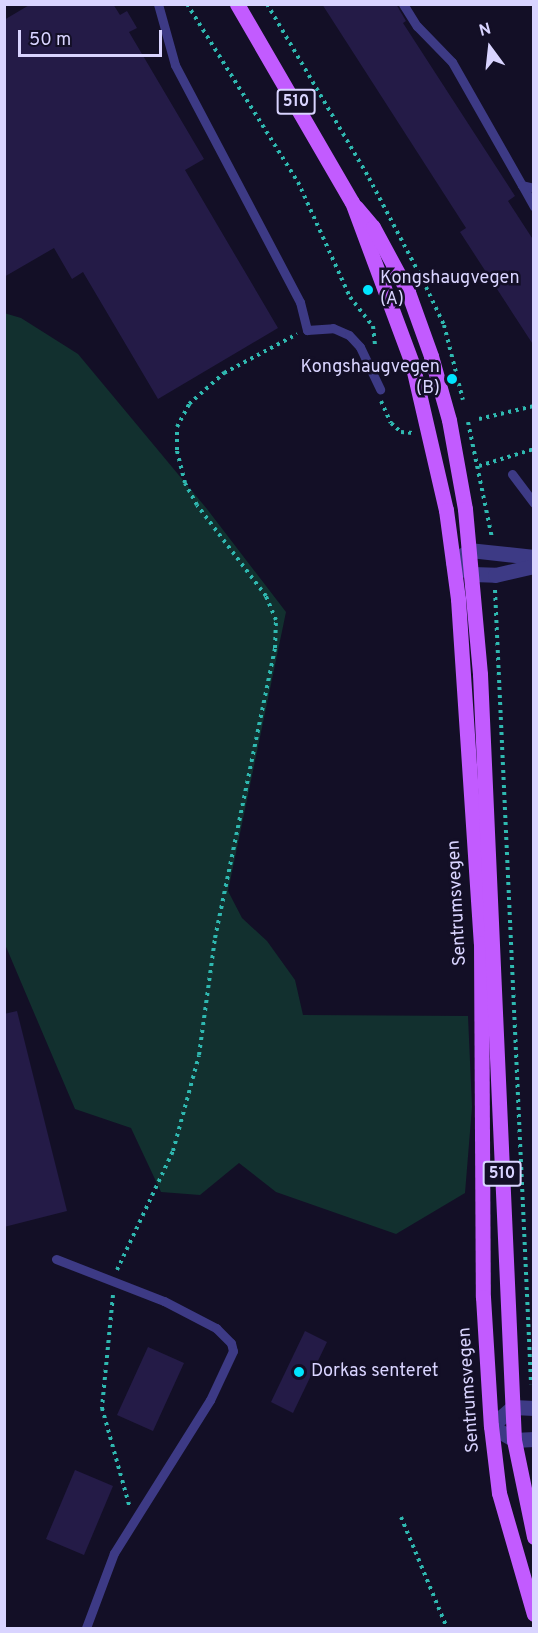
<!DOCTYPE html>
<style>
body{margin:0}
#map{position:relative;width:538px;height:1633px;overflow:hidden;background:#130f26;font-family:Overpass,sans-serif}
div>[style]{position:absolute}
.green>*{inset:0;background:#12302f}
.building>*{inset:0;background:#241b47}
.path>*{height:4px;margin-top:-2px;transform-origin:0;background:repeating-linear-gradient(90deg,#2fb8b0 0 3px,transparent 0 7.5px)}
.service>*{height:9px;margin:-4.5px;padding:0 4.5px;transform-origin:4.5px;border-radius:4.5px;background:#3d3a85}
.minor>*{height:15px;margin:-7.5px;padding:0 7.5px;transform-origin:7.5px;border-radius:7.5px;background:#3d3a85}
.tertiary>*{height:15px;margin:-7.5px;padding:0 7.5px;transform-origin:7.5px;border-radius:7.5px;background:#3d3a85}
.primary>*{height:15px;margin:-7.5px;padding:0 7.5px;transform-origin:7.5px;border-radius:7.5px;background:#c25bff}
.dots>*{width:16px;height:16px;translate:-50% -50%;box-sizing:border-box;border:3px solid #130f26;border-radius:50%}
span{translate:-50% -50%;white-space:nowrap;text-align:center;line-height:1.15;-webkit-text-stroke:5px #130f26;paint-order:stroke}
.shield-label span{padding:2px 4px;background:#130f26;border:2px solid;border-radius:4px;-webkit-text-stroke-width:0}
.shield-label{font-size:16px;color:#d9d4ff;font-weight:700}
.poi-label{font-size:18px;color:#d9d4ff}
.left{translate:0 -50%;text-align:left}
.right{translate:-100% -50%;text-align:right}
.street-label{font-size:18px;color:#d9d4ff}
.frame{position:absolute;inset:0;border:6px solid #d9d4ff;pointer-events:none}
.north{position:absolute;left:460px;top:18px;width:60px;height:60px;-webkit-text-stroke:4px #130f26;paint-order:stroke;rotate:345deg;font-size:16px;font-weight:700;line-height:24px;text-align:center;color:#d9d4ff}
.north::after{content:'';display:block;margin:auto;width:21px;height:27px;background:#d9d4ff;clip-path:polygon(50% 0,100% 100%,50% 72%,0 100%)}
.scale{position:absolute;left:18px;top:30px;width:144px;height:27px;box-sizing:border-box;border:3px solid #d9d4ff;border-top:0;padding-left:8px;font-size:18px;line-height:21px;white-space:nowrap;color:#d9d4ff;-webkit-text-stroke:4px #130f26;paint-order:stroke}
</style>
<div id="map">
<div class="green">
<div style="clip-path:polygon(4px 313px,21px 318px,78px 354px,207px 509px,286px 612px,228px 891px,242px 918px,267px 941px,295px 980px,303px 1015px,468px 1016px,472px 1107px,465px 1193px,396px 1234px,276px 1192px,239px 1163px,200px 1195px,161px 1192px,131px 1128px,75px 1109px,29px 1001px,4px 942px)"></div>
</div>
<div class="building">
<div style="clip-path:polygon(31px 4px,113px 4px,120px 15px,127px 11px,137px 28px,129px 32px,204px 159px,185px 170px,278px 328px,158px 399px,83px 272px,72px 279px,54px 248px,4px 277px,4px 20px)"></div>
<div style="clip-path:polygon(322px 4px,396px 4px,406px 21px,403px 23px,515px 196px,508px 201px,534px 241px,534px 346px,460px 232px,466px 228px)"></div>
<div style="clip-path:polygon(17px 1011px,67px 1211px,4px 1227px,4px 1014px)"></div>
<div style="clip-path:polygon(305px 1331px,327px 1342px,293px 1413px,271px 1402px)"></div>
<div style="clip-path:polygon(148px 1347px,184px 1363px,153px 1431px,117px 1415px)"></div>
<div style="clip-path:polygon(75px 1470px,113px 1486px,84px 1555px,46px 1539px)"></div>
</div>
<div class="path">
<div style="left:187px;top:4px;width:210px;rotate:58.1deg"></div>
<div style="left:298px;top:182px;width:126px;rotate:65.7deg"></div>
<div style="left:350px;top:297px;width:37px;rotate:52deg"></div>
<div style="left:373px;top:326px;width:20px;rotate:84deg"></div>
<div style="left:267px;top:4px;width:202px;rotate:59.6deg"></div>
<div style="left:369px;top:178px;width:116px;rotate:62.3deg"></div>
<div style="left:426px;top:287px;width:42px;rotate:64.7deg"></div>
<div style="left:444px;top:325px;width:77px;rotate:75.8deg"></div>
<div style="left:381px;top:401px;width:24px;rotate:66deg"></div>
<div style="left:391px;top:423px;width:13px;rotate:42deg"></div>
<div style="left:401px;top:432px;width:12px;rotate:5deg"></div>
<div style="left:479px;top:419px;width:57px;rotate:-13.3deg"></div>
<div style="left:468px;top:422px;width:118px;rotate:78.3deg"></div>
<div style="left:479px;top:466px;width:58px;rotate:-17.2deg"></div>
<div style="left:495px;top:590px;width:795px;rotate:87.4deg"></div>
<div style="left:117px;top:1270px;width:132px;rotate:-64.8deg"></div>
<div style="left:173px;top:1151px;width:99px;rotate:-74.8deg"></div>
<div style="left:199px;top:1055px;width:118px;rotate:-82.2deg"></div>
<div style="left:215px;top:938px;width:296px;rotate:-78.3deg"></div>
<div style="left:275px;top:648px;width:28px;rotate:-88deg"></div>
<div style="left:276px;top:620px;width:26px;rotate:-113deg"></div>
<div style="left:266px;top:596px;width:114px;rotate:-127.2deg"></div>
<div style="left:197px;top:505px;width:25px;rotate:-119deg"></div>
<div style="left:185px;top:483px;width:34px;rotate:-104deg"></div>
<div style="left:177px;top:450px;width:23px;rotate:-90deg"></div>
<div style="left:177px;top:427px;width:26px;rotate:-62deg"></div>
<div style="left:189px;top:404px;width:47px;rotate:-41.5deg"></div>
<div style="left:224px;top:373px;width:83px;rotate:-28.1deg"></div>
<div style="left:113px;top:1295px;width:114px;rotate:95.6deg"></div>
<div style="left:102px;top:1408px;width:101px;rotate:74.4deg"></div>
<div style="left:401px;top:1517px;width:120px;rotate:67.5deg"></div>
</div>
<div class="service">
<div style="left:158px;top:4px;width:63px;rotate:74.4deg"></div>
<div style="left:175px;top:65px;width:268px;rotate:62.2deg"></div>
<div style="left:300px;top:302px;width:29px;rotate:76deg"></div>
<div style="left:307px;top:330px;width:26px;rotate:-4deg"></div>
<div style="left:333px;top:328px;width:17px;rotate:24deg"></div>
<div style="left:349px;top:335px;width:16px;rotate:47deg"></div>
<div style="left:360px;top:347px;width:47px;rotate:64.5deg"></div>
<div style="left:403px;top:4px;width:26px;rotate:58deg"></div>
<div style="left:417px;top:26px;width:50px;rotate:45.8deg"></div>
<div style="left:452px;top:62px;width:142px;rotate:60.4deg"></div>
<div style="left:522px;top:185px;width:12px;rotate:14deg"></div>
<div style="left:522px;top:185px;width:25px;rotate:61deg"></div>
<div style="left:512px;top:474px;width:36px;rotate:53deg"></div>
<div style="left:56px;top:1259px;width:116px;rotate:21.3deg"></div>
<div style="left:164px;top:1301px;width:59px;rotate:27.4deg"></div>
<div style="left:216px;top:1328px;width:21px;rotate:45deg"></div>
<div style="left:231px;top:1343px;width:8px;rotate:76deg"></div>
<div style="left:233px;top:1351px;width:54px;rotate:115.1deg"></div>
<div style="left:210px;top:1400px;width:181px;rotate:122.1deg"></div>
<div style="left:114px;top:1553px;width:80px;rotate:110.5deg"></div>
</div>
<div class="minor">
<div style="left:534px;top:1408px;width:21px;rotate:-177deg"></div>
<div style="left:513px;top:1407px;width:29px;rotate:139deg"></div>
<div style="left:491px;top:1426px;width:27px;rotate:31deg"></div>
<div style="left:514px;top:1440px;width:20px;rotate:-3deg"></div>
</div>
<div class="tertiary">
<div style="left:534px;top:557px;width:64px;rotate:-173.8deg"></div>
<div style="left:470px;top:550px;width:21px;rotate:145deg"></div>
<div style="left:453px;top:562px;width:22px;rotate:32deg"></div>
<div style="left:472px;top:574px;width:23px;rotate:2deg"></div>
<div style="left:495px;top:575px;width:40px;rotate:-13deg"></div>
</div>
<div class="primary">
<div style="left:237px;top:4px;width:229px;rotate:59.9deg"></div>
<div style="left:352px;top:202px;width:172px;rotate:69.6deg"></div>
<div style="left:412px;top:363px;width:151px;rotate:77deg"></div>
<div style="left:446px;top:510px;width:90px;rotate:82.3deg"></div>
<div style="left:458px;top:599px;width:345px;rotate:86.2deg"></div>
<div style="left:481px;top:943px;width:354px;rotate:89.7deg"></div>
<div style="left:483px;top:1297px;width:129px;rotate:86.5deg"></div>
<div style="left:491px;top:1426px;width:67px;rotate:83.2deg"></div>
<div style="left:499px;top:1493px;width:126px;rotate:73.9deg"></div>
<div style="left:356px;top:207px;width:26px;rotate:50deg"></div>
<div style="left:373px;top:227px;width:74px;rotate:61.7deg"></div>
<div style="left:408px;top:292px;width:68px;rotate:70.2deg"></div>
<div style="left:431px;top:356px;width:66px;rotate:74.3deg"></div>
<div style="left:449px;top:420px;width:90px;rotate:79.8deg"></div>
<div style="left:465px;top:509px;width:166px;rotate:84.8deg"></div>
<div style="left:480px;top:674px;width:767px;rotate:87.46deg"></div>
<div style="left:514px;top:1440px;width:99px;rotate:78.3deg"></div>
</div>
<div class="dots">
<div style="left:368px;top:290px;background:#00e5ff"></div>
<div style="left:452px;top:379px;background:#00e5ff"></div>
<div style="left:299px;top:1372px;background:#00e5ff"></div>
</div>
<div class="shield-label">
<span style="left:296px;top:102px">510</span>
<span style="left:502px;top:1174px">510</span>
</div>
<div class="poi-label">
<span class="left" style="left:380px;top:290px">Kongshaugvegen<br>(A)</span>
<span class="right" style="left:440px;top:379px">Kongshaugvegen<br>(B)</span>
<span class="left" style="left:311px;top:1372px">Dorkas senteret</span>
</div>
<div class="street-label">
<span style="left:458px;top:903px;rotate:-93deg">Sentrumsvegen</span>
<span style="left:470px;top:1390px;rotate:-94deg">Sentrumsvegen</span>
</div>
<div class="frame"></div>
<div class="north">N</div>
<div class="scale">50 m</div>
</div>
